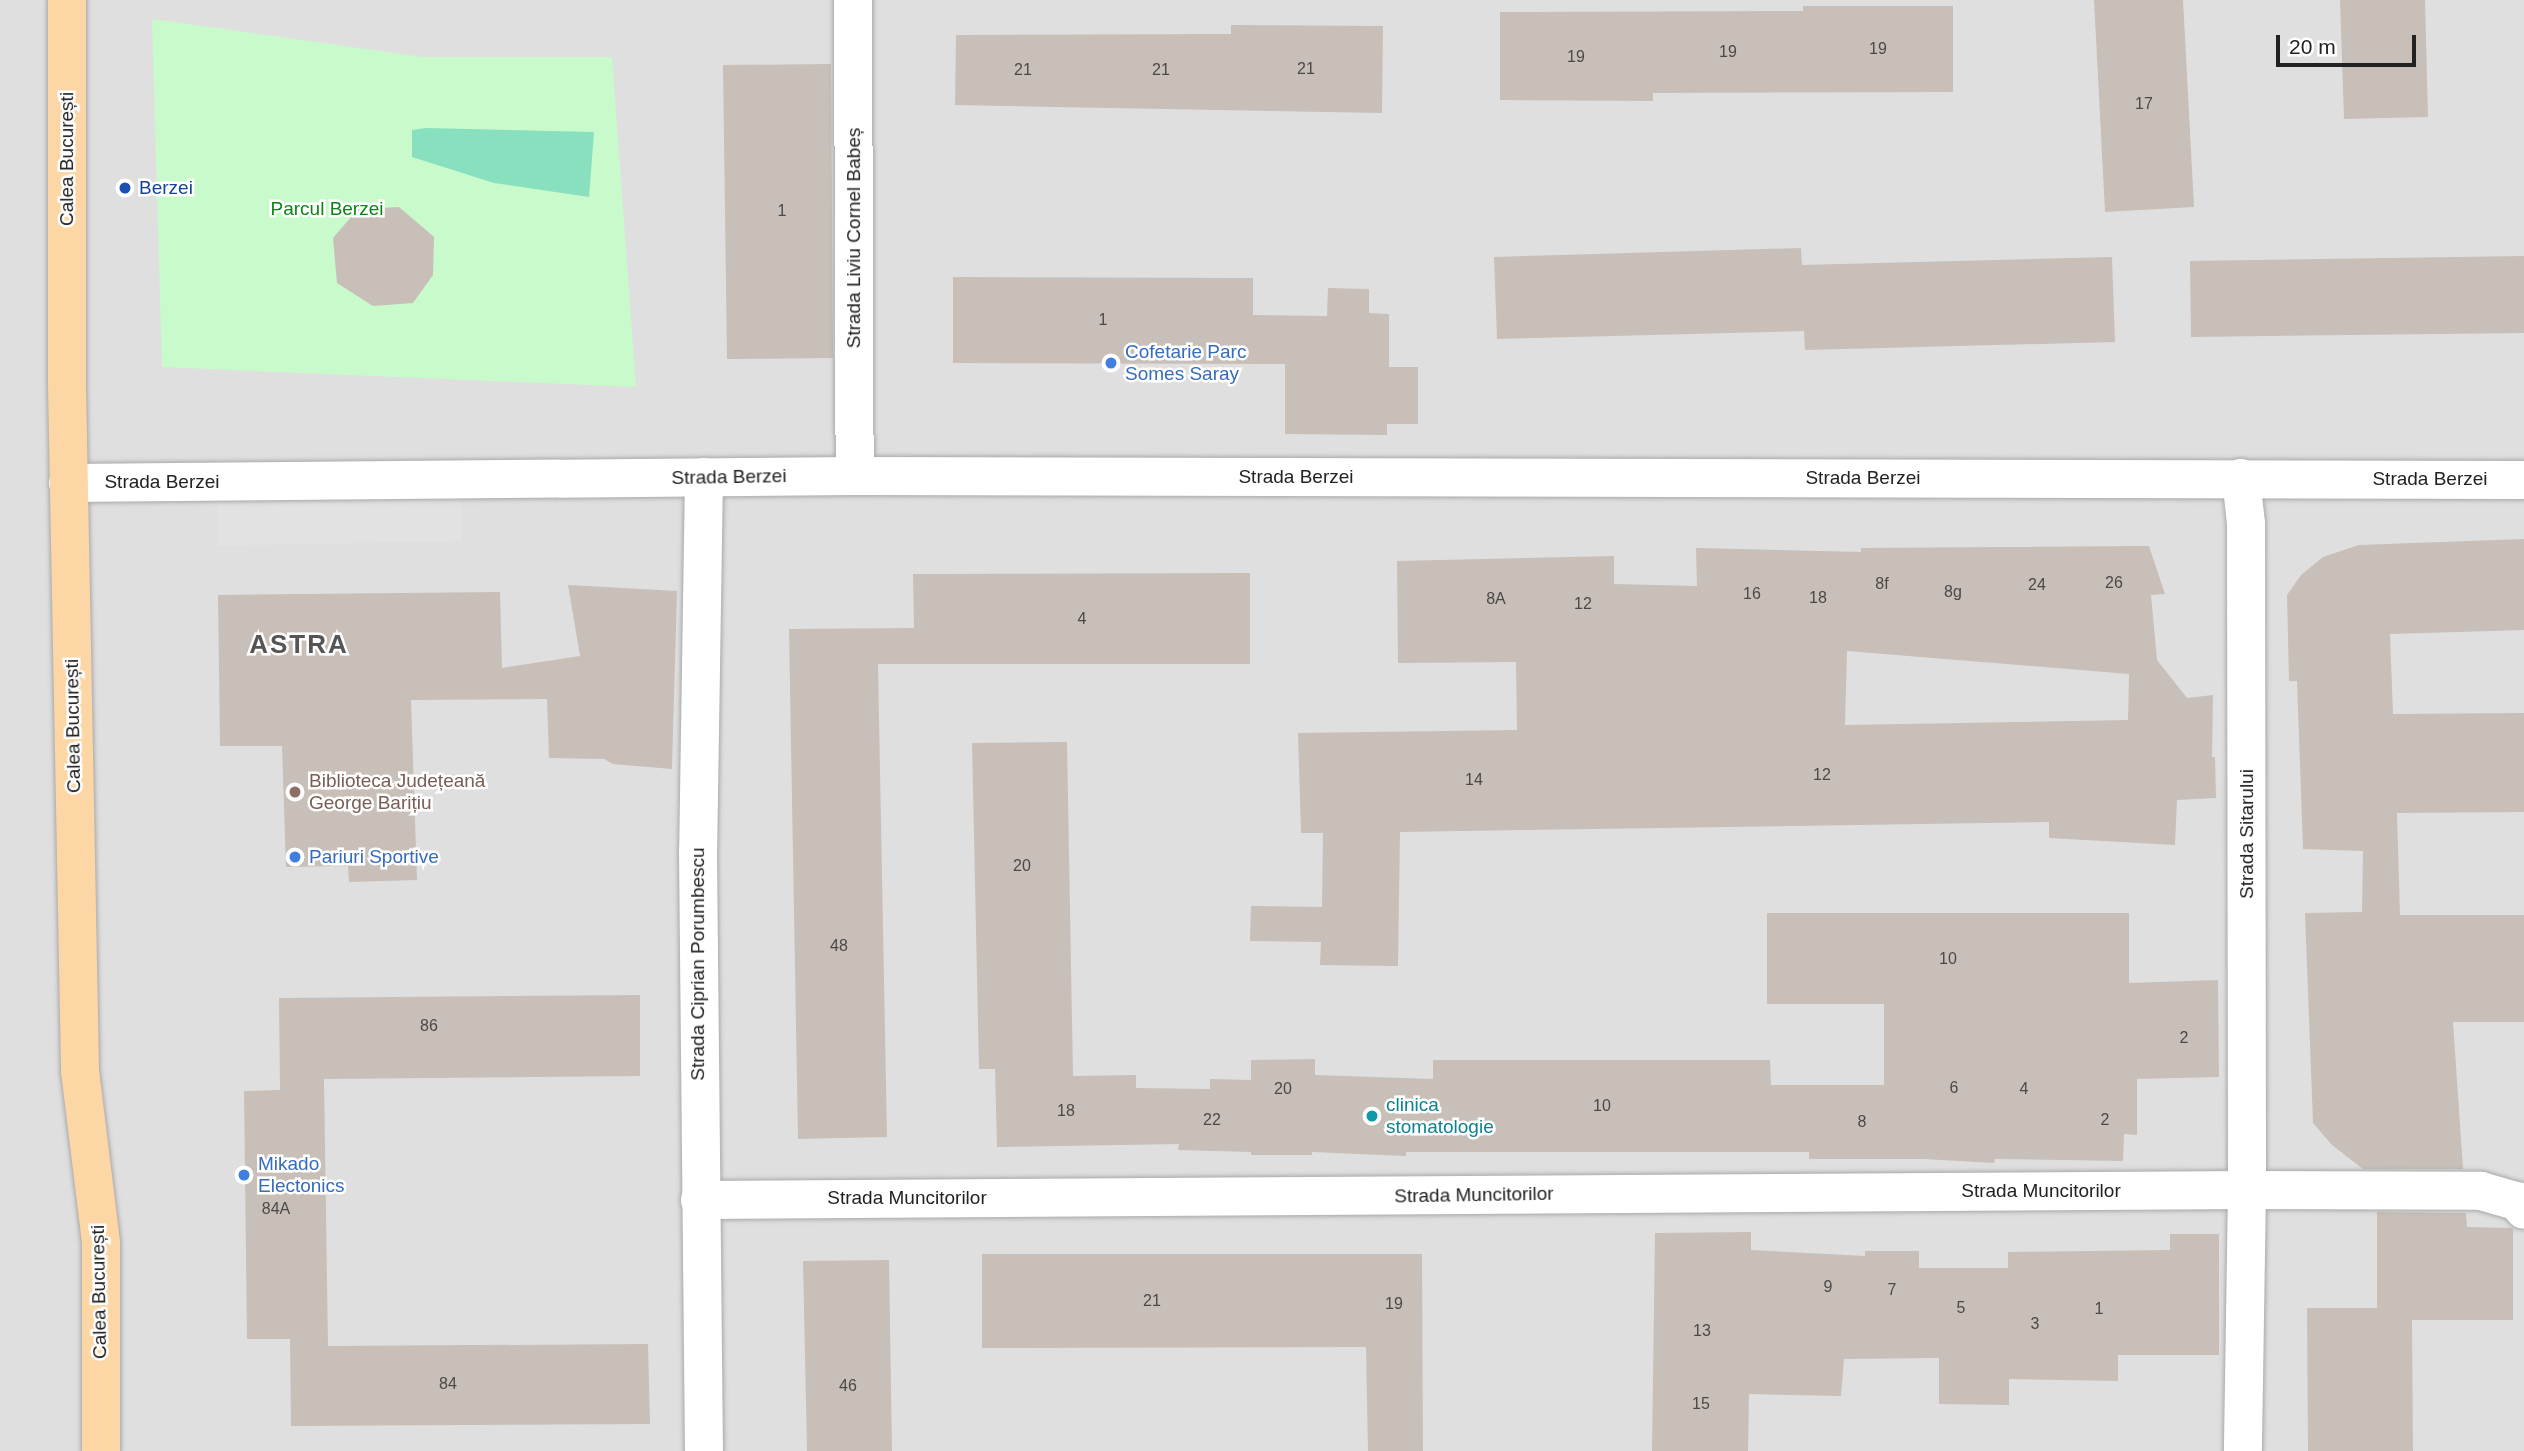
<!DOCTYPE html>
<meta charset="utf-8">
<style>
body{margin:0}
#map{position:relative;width:2524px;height:1451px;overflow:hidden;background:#f2efe9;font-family:Helvetica,sans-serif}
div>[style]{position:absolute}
.residential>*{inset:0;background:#e0dfdf}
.park>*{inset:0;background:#c8facc}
.pitch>*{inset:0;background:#88e0be}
.parking>*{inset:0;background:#e2e2e2}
.building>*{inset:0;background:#c7bfb8}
.roads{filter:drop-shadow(0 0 2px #a9a9a9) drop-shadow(0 0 2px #a9a9a9)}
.street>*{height:38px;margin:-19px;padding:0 19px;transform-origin:19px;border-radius:19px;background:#fff}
.primary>*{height:38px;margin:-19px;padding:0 19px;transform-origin:19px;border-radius:19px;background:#fcd6a4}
.dots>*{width:19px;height:19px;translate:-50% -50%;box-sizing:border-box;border:4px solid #fff;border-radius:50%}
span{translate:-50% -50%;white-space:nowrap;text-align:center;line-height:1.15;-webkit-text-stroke:5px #fff;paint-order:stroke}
.number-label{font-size:16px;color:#4b4948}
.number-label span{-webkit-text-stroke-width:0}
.street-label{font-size:19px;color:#222}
.transit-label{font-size:19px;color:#164399}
.left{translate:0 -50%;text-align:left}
.park-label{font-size:19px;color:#0c8416}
.shop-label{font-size:19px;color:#366cbe}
.education-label{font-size:19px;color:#785e54}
.culture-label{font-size:19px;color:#0d838f}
.district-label{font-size:26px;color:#555;font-weight:700;letter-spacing:2px}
.scale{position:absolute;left:2276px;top:35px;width:140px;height:32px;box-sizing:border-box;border:4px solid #222;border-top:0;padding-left:9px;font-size:21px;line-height:24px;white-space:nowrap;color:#222;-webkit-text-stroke:5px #fff;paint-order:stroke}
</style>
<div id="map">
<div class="residential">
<div style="clip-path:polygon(0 0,2524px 0,2524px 1451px,0 1451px)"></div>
</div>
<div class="park">
<div style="clip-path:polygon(152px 19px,423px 57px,612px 57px,636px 387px,162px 367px)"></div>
</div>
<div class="pitch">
<div style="clip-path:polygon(426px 128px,594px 132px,589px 197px,494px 183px,412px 157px,412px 130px)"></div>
</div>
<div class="parking">
<div style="clip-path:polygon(461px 494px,462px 541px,217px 546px,217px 499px)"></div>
</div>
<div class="building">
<div style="clip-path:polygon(2094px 0,2183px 0,2194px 207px,2105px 212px)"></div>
<div style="clip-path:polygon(2340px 0,2425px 0,2428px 117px,2344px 119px)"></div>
<div style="clip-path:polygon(1803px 6px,1953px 6px,1953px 92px,1653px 93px,1653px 101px,1500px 100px,1500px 12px,1803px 11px)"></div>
<div style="clip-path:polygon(1231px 25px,1383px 26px,1382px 113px,955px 105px,956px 35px,1231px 34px)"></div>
<div style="clip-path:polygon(831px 64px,833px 358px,727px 359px,723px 65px)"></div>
<div style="clip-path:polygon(399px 207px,434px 237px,433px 275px,413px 303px,373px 306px,337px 283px,333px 238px,358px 209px)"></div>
<div style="clip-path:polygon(1801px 248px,1802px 265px,2112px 257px,2115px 342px,1805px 350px,1804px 331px,1497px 339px,1494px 257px)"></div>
<div style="clip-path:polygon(2524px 256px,2524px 333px,2191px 337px,2190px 261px)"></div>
<div style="clip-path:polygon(953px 277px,1253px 278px,1253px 315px,1327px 316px,1328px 288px,1369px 289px,1369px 313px,1389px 314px,1389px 367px,1418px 367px,1418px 424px,1387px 424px,1387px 435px,1285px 434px,1285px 364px,953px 363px)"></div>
<div style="clip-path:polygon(2524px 539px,2524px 630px,2390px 634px,2393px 714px,2524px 713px,2524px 812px,2397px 813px,2400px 915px,2524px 915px,2524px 1022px,2453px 1022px,2463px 1169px,2363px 1169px,2332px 1145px,2313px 1123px,2305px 913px,2362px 912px,2363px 851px,2303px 849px,2297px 681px,2289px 681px,2287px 595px,2301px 575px,2323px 557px,2359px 545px)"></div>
<div style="clip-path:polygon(evenodd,2149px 546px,2165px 594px,2151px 595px,2157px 660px,2187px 698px,2213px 695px,2212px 757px,2215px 757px,2216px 798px,2177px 800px,2175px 845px,2049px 838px,2049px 822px,1400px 832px,1398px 966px,1320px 965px,1321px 942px,1250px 941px,1251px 906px,1322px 907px,1323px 833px,1301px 833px,1298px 733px,1517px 730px,1516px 662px,1398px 663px,1397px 561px,1614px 556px,1614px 584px,1697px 586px,1696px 548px,1861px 552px,1861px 548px,2149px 546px,1847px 651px,2129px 674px,2128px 720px,1845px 725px,1847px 651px)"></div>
<div style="clip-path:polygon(1250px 573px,1250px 664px,878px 664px,887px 1137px,798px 1139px,789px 629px,914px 628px,913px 574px)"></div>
<div style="clip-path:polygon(568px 585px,677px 591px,672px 769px,613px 764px,604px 759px,549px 758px,547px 699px,411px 700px,417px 880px,349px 882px,348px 866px,286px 867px,282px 746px,220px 746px,218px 595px,500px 592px,502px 668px,580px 656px)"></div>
<div style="clip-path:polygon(1067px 742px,1073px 1076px,1136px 1075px,1136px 1088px,1210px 1089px,1210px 1079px,1251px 1080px,1251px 1060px,1315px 1059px,1315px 1075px,1433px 1079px,1433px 1060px,1770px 1060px,1771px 1085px,1884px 1085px,1884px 1004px,1767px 1004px,1767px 913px,2129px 913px,2129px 983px,2218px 980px,2219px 1077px,2137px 1079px,2137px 1135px,2124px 1134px,2123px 1161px,1995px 1159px,1994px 1163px,1924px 1159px,1809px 1159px,1809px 1152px,1406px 1152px,1406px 1156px,1312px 1152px,1312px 1155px,1251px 1155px,1251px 1152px,1178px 1150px,1179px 1144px,997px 1147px,995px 1069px,979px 1069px,972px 743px)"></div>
<div style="clip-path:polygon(640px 995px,640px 1076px,324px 1079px,328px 1346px,648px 1344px,650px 1424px,291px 1426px,290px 1339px,247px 1339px,244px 1091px,280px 1090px,279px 998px)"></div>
<div style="clip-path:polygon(2377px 1212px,2466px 1213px,2467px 1227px,2513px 1228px,2513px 1320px,2412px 1320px,2413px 1451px,2308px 1451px,2307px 1308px,2377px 1308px)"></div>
<div style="clip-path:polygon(1751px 1232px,1751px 1250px,1865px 1256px,1865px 1251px,1919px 1251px,1919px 1268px,2008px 1268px,2008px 1252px,2170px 1250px,2170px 1234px,2219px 1234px,2219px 1355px,2118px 1355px,2118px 1381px,2009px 1379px,2009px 1405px,1939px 1404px,1939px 1358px,1844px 1359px,1841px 1396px,1749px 1394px,1748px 1451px,1652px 1451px,1655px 1233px)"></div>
<div style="clip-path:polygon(982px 1254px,1422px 1254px,1423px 1451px,1368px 1451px,1366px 1347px,982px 1348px)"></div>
<div style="clip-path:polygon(889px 1260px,892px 1451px,807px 1451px,803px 1261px)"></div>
</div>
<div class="roads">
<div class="street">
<div style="left:853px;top:0;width:476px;rotate:89.8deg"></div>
<div style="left:704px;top:477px;width:375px;rotate:90.9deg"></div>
<div style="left:698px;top:852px;width:599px;rotate:89.43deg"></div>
<div style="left:2241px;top:478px;width:45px;rotate:83.7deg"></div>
<div style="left:2246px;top:523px;width:667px;rotate:89.91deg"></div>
<div style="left:2247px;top:1190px;width:261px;rotate:90.9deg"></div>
<div style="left:68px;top:483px;width:787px;rotate:-0.51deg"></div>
<div style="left:855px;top:476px;width:1669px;rotate:0.14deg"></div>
<div style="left:700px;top:1200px;width:1547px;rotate:-0.37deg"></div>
<div style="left:2247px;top:1190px;width:234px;rotate:0.2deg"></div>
<div style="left:2481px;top:1191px;width:37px;rotate:16deg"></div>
<div style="left:2517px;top:1201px;width:11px;rotate:52deg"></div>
</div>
<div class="primary">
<div style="left:67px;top:0;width:385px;rotate:90deg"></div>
<div style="left:67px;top:385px;width:686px;rotate:88.91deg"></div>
<div style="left:80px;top:1071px;width:173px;rotate:83deg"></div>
<div style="left:101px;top:1243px;width:208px;rotate:90deg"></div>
</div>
</div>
<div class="dots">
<div style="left:125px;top:188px;background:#1a4fb4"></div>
<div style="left:1111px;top:363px;background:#3f7fe0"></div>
<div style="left:295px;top:792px;background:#8d6e63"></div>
<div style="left:295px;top:857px;background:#3f7fe0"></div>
<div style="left:1372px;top:1116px;background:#0f9aa8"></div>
<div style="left:244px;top:1175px;background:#3f7fe0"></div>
</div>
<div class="number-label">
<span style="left:1878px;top:49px">19</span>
<span style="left:1728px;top:52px">19</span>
<span style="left:1576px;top:57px">19</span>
<span style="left:1306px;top:69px">21</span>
<span style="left:1023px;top:70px">21</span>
<span style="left:1161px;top:70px">21</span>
<span style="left:2144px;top:104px">17</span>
<span style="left:782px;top:211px">1</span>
<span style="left:1103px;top:320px">1</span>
<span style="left:2114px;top:583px">26</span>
<span style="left:1882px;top:584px">8f</span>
<span style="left:2037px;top:585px">24</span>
<span style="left:1953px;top:592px">8g</span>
<span style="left:1752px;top:594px">16</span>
<span style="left:1818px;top:598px">18</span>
<span style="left:1496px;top:599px">8A</span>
<span style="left:1583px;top:604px">12</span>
<span style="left:1082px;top:619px">4</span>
<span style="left:1822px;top:775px">12</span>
<span style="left:1474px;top:780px">14</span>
<span style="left:1022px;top:866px">20</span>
<span style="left:839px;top:946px">48</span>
<span style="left:1948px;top:959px">10</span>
<span style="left:429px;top:1026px">86</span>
<span style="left:2184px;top:1038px">2</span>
<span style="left:1954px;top:1088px">6</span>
<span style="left:1283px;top:1089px">20</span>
<span style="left:2024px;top:1089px">4</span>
<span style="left:1602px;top:1106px">10</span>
<span style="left:1066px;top:1111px">18</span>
<span style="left:1212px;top:1120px">22</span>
<span style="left:2105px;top:1120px">2</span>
<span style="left:1862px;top:1122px">8</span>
<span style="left:276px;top:1209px">84A</span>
<span style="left:1828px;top:1287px">9</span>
<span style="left:1892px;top:1290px">7</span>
<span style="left:1152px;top:1301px">21</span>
<span style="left:1394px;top:1304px">19</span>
<span style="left:1961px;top:1308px">5</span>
<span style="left:2099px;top:1309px">1</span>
<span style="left:2035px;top:1324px">3</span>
<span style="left:1702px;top:1331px">13</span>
<span style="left:448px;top:1384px">84</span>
<span style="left:848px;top:1386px">46</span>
<span style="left:1701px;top:1404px">15</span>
</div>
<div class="street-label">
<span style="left:67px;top:159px;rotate:-90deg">Calea București</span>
<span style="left:854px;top:238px;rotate:-90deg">Strada Liviu Cornel Babeș</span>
<span style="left:729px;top:477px;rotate:-1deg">Strada Berzei</span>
<span style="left:1296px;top:477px">Strada Berzei</span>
<span style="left:1863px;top:478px">Strada Berzei</span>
<span style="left:2430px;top:479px">Strada Berzei</span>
<span style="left:162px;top:482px">Strada Berzei</span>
<span style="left:73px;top:726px;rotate:-91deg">Calea București</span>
<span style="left:2247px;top:834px;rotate:-90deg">Strada Sitarului</span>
<span style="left:698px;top:964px;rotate:-90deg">Strada Ciprian Porumbescu</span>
<span style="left:2041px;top:1191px">Strada Muncitorilor</span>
<span style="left:1474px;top:1195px;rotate:-1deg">Strada Muncitorilor</span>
<span style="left:907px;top:1198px">Strada Muncitorilor</span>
<span style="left:99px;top:1292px;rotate:-91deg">Calea București</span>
</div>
<div class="transit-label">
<span class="left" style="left:139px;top:188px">Berzei</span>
</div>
<div class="park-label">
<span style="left:327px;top:209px">Parcul Berzei</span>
</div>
<div class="shop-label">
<span class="left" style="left:1125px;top:363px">Cofetarie Parc<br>Somes Saray</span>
<span class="left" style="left:309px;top:857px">Pariuri Sportive</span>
<span class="left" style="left:258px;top:1175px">Mikado<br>Electonics</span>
</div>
<div class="education-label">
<span class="left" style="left:309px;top:792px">Biblioteca Județeană<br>George Barițiu</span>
</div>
<div class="culture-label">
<span class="left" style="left:1386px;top:1116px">clinica<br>stomatologie</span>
</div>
<div class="district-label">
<span style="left:299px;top:645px">ASTRA</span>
</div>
<div class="scale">20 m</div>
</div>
